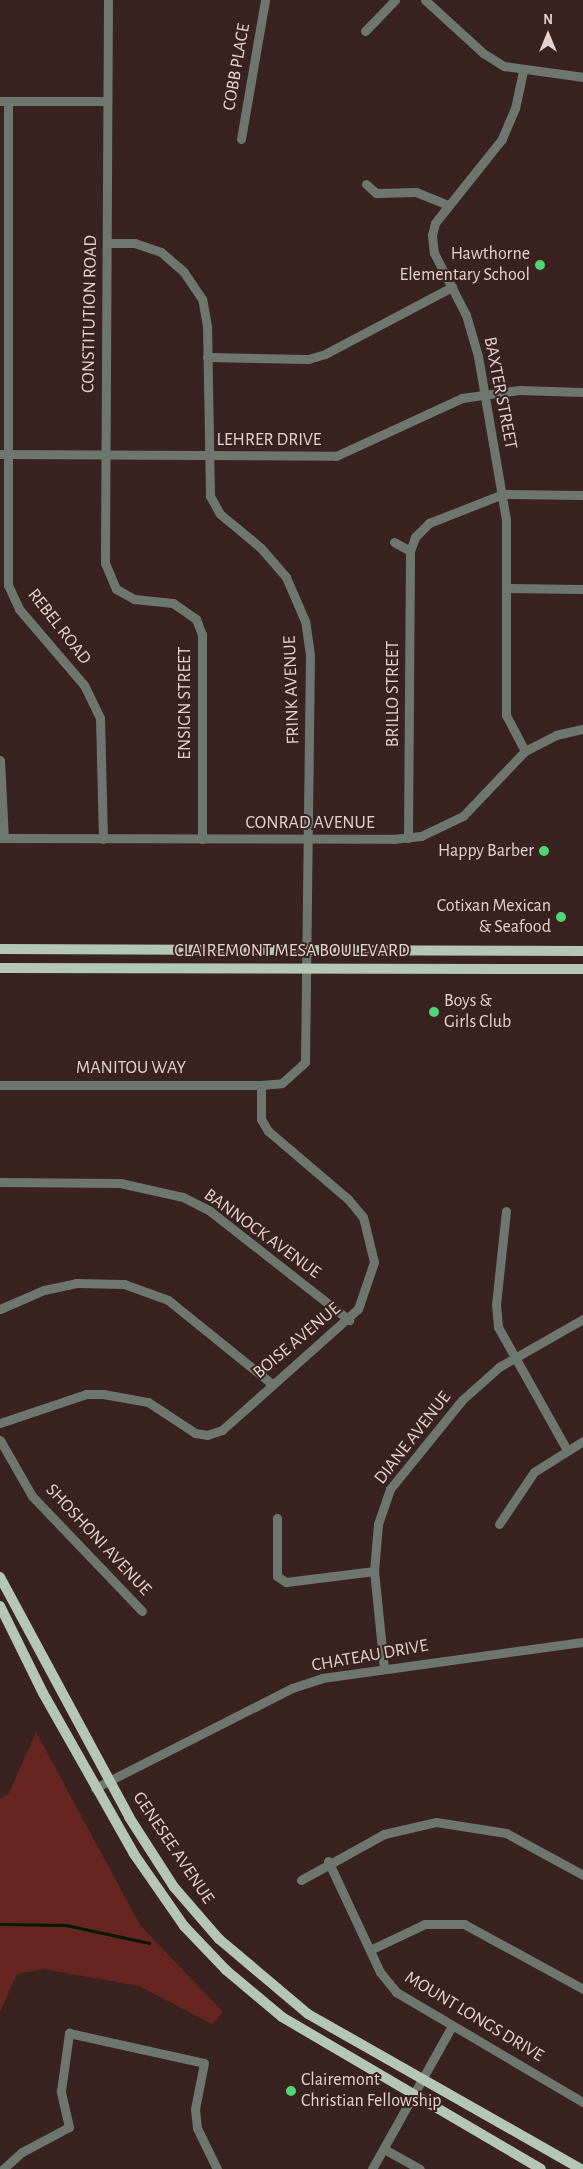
<!DOCTYPE html>
<style>
body{margin:0}
#map{position:relative;width:583px;height:2169px;overflow:hidden;background:#39221f;font-family:"Alegreya Sans",sans-serif}
div>[style]{position:absolute}
.green>*{inset:0;background:#672520}
.stream>*{height:2.5px;margin:-1.25px;padding:0 1.25px;transform-origin:1.25px;border-radius:1.25px;background:#021a07}
.minor>*{height:9px;margin:-4.5px;padding:0 4.5px;transform-origin:4.5px;border-radius:4.5px;background:#6e776f}
.major>*{height:10px;margin:-5px;padding:0 5px;transform-origin:5px;border-radius:5px;background:#b4c7b6}
.dots>*{width:14px;height:14px;translate:-50% -50%;box-sizing:border-box;border:2px solid #39221f;border-radius:50%}
span{translate:-50% -50%;white-space:nowrap;text-align:center;line-height:1.15;-webkit-text-stroke:4px #39221f;paint-order:stroke}
.street-label{font-size:18px;color:#e2d2d0}
.poi-label{font-size:18px;color:#e2d2d0}
.right{translate:-100% -50%;text-align:right}
.left{translate:0 -50%;text-align:left}
.north{position:absolute;left:523px;top:10px;width:50px;height:50px;-webkit-text-stroke:4px #39221f;paint-order:stroke;rotate:0deg;font-size:14px;font-weight:700;line-height:20px;text-align:center;color:#e2d2d0}
.north::after{content:'';display:block;margin:auto;width:18px;height:22px;background:#e2d2d0;clip-path:polygon(50% 0,100% 100%,50% 72%,0 100%)}
</style>
<div id="map">
<div class="green">
<div style="clip-path:polygon(36px 1732px,140px 1925px,223px 2012px,212px 2024px,139px 1986px,44px 1969px,17px 1974px,0 2012px,0 1799px,9px 1793px)"></div>
</div>
<div class="stream">
<div style="left:0;top:1924px;width:66px;rotate:0.9deg"></div>
<div style="left:66px;top:1925px;width:85px;rotate:12.2deg"></div>
</div>
<div class="minor">
<div style="left:108px;top:0;width:563px;rotate:90.31deg"></div>
<div style="left:105px;top:563px;width:28px;rotate:67deg"></div>
<div style="left:116px;top:589px;width:21px;rotate:29deg"></div>
<div style="left:134px;top:599px;width:39px;rotate:6deg"></div>
<div style="left:173px;top:603px;width:28px;rotate:35deg"></div>
<div style="left:196px;top:619px;width:17px;rotate:69deg"></div>
<div style="left:202px;top:635px;width:204px;rotate:90deg"></div>
<div style="left:425px;top:0;width:79px;rotate:42.4deg"></div>
<div style="left:483px;top:53px;width:25px;rotate:32deg"></div>
<div style="left:504px;top:66px;width:80px;rotate:7.9deg"></div>
<div style="left:365px;top:31px;width:43px;rotate:-45.9deg"></div>
<div style="left:523px;top:71px;width:38px;rotate:102deg"></div>
<div style="left:515px;top:108px;width:34px;rotate:113deg"></div>
<div style="left:502px;top:139px;width:107px;rotate:128.6deg"></div>
<div style="left:435px;top:223px;width:12px;rotate:104deg"></div>
<div style="left:432px;top:235px;width:18px;rotate:84deg"></div>
<div style="left:434px;top:253px;width:70px;rotate:62.7deg"></div>
<div style="left:466px;top:315px;width:43px;rotate:73.7deg"></div>
<div style="left:478px;top:356px;width:165px;rotate:80.3deg"></div>
<div style="left:506px;top:519px;width:196px;rotate:90deg"></div>
<div style="left:506px;top:715px;width:41px;rotate:62.2deg"></div>
<div style="left:0;top:101px;width:107px"></div>
<div style="left:8px;top:101px;width:484px;rotate:90deg"></div>
<div style="left:8px;top:585px;width:26px;rotate:65deg"></div>
<div style="left:19px;top:609px;width:100px;rotate:49.5deg"></div>
<div style="left:84px;top:685px;width:37px;rotate:64deg"></div>
<div style="left:100px;top:718px;width:121px;rotate:88.6deg"></div>
<div style="left:241px;top:139px;width:141px;rotate:-80.2deg"></div>
<div style="left:366px;top:184px;width:13px;rotate:42deg"></div>
<div style="left:376px;top:193px;width:40px;rotate:-1.4deg"></div>
<div style="left:416px;top:192px;width:35px;rotate:22deg"></div>
<div style="left:207px;top:357px;width:101px;rotate:1.1deg"></div>
<div style="left:308px;top:359px;width:18px;rotate:-16deg"></div>
<div style="left:325px;top:354px;width:144px;rotate:-27.8deg"></div>
<div style="left:0;top:454px;width:336px;rotate:0.3deg"></div>
<div style="left:336px;top:456px;width:139px;rotate:-24.7deg"></div>
<div style="left:462px;top:398px;width:58px;rotate:-8deg"></div>
<div style="left:519px;top:390px;width:64px;rotate:1.8deg"></div>
<div style="left:394px;top:542px;width:18px;rotate:29deg"></div>
<div style="left:506px;top:588px;width:77px;rotate:0.7deg"></div>
<div style="left:0;top:760px;width:78px;rotate:87.1deg"></div>
<div style="left:0;top:838px;width:393px;rotate:0.1deg"></div>
<div style="left:393px;top:839px;width:28px;rotate:-6deg"></div>
<div style="left:421px;top:836px;width:47px;rotate:-25.5deg"></div>
<div style="left:463px;top:816px;width:90px;rotate:-46.4deg"></div>
<div style="left:525px;top:751px;width:35px;rotate:-27deg"></div>
<div style="left:556px;top:735px;width:28px;rotate:-13deg"></div>
<div style="left:408px;top:838px;width:287px;rotate:-89.6deg"></div>
<div style="left:410px;top:551px;width:15px;rotate:-70deg"></div>
<div style="left:415px;top:537px;width:20px;rotate:-45deg"></div>
<div style="left:429px;top:523px;width:79px;rotate:-21.4deg"></div>
<div style="left:503px;top:494px;width:80px;rotate:0.7deg"></div>
<div style="left:0;top:1085px;width:261px"></div>
<div style="left:261px;top:1085px;width:21px;rotate:-5deg"></div>
<div style="left:282px;top:1083px;width:31px;rotate:-42deg"></div>
<div style="left:305px;top:1062px;width:407px;rotate:-89.3deg"></div>
<div style="left:310px;top:655px;width:34px;rotate:-98deg"></div>
<div style="left:305px;top:621px;width:48px;rotate:-113.4deg"></div>
<div style="left:286px;top:577px;width:38px;rotate:-131deg"></div>
<div style="left:261px;top:548px;width:53px;rotate:-140.3deg"></div>
<div style="left:220px;top:514px;width:21px;rotate:-119deg"></div>
<div style="left:210px;top:496px;width:170px;rotate:-91deg"></div>
<div style="left:207px;top:326px;width:27px;rotate:-100deg"></div>
<div style="left:202px;top:299px;width:32px;rotate:-124deg"></div>
<div style="left:184px;top:272px;width:30px;rotate:-139deg"></div>
<div style="left:161px;top:252px;width:28px;rotate:-161deg"></div>
<div style="left:135px;top:243px;width:28px;rotate:180deg"></div>
<div style="left:0;top:1182px;width:120px;rotate:0.5deg"></div>
<div style="left:120px;top:1183px;width:65px;rotate:12.5deg"></div>
<div style="left:183px;top:1197px;width:30px;rotate:27deg"></div>
<div style="left:210px;top:1211px;width:177px;rotate:38.1deg"></div>
<div style="left:506px;top:1211px;width:94px;rotate:96.1deg"></div>
<div style="left:496px;top:1304px;width:23px;rotate:85deg"></div>
<div style="left:498px;top:1327px;width:141px;rotate:60.7deg"></div>
<div style="left:0;top:1309px;width:48px;rotate:-23.4deg"></div>
<div style="left:44px;top:1290px;width:33px;rotate:-12deg"></div>
<div style="left:76px;top:1283px;width:48px;rotate:1.2deg"></div>
<div style="left:124px;top:1284px;width:47px;rotate:20deg"></div>
<div style="left:168px;top:1300px;width:132px;rotate:38.9deg"></div>
<div style="left:0;top:1423px;width:91px;rotate:-18.6deg"></div>
<div style="left:86px;top:1394px;width:17px"></div>
<div style="left:103px;top:1394px;width:46px;rotate:10.1deg"></div>
<div style="left:148px;top:1402px;width:56px;rotate:33.4deg"></div>
<div style="left:195px;top:1433px;width:12px;rotate:9deg"></div>
<div style="left:207px;top:1435px;width:16px;rotate:-18deg"></div>
<div style="left:222px;top:1430px;width:182px;rotate:-41.7deg"></div>
<div style="left:358px;top:1309px;width:50px;rotate:-71.2deg"></div>
<div style="left:374px;top:1262px;width:46px;rotate:-103.7deg"></div>
<div style="left:363px;top:1217px;width:23px;rotate:-130deg"></div>
<div style="left:348px;top:1199px;width:105px;rotate:-139.6deg"></div>
<div style="left:268px;top:1131px;width:14px;rotate:-120deg"></div>
<div style="left:261px;top:1119px;width:34px;rotate:-90deg"></div>
<div style="left:0;top:1440px;width:64px;rotate:60.3deg"></div>
<div style="left:32px;top:1496px;width:159px;rotate:46.3deg"></div>
<div style="left:277px;top:1518px;width:58px;rotate:90deg"></div>
<div style="left:277px;top:1576px;width:11px;rotate:34deg"></div>
<div style="left:286px;top:1582px;width:89px;rotate:-7.1deg"></div>
<div style="left:499px;top:1524px;width:63px;rotate:-56.1deg"></div>
<div style="left:534px;top:1472px;width:58px;rotate:-32.3deg"></div>
<div style="left:384px;top:1669px;width:99px;rotate:-95.8deg"></div>
<div style="left:374px;top:1571px;width:47px;rotate:-85.1deg"></div>
<div style="left:378px;top:1524px;width:37px;rotate:-71deg"></div>
<div style="left:390px;top:1489px;width:114px;rotate:-51deg"></div>
<div style="left:462px;top:1400px;width:50px;rotate:-41.7deg"></div>
<div style="left:499px;top:1367px;width:97px;rotate:-29.7deg"></div>
<div style="left:95px;top:1788px;width:221px;rotate:-26.9deg"></div>
<div style="left:292px;top:1688px;width:32px;rotate:-18deg"></div>
<div style="left:322px;top:1678px;width:263px;rotate:-7.9deg"></div>
<div style="left:328px;top:1861px;width:123px;rotate:64.9deg"></div>
<div style="left:380px;top:1972px;width:26px;rotate:51deg"></div>
<div style="left:396px;top:1992px;width:217px;rotate:30.5deg"></div>
<div style="left:301px;top:1880px;width:95px;rotate:-29deg"></div>
<div style="left:384px;top:1834px;width:53px;rotate:-13deg"></div>
<div style="left:436px;top:1822px;width:71px;rotate:8.9deg"></div>
<div style="left:506px;top:1833px;width:88px;rotate:28.6deg"></div>
<div style="left:370px;top:1950px;width:61px;rotate:-25.3deg"></div>
<div style="left:425px;top:1924px;width:39px"></div>
<div style="left:464px;top:1924px;width:136px;rotate:28.6deg"></div>
<div style="left:384px;top:2149px;width:41px;rotate:29.1deg"></div>
<div style="left:3px;top:2169px;width:25px;rotate:-42deg"></div>
<div style="left:22px;top:2152px;width:53px;rotate:-28deg"></div>
<div style="left:69px;top:2127px;width:37px;rotate:-103deg"></div>
<div style="left:61px;top:2091px;width:59px;rotate:-82.1deg"></div>
<div style="left:69px;top:2033px;width:138px;rotate:12.5deg"></div>
<div style="left:204px;top:2063px;width:47px;rotate:101.1deg"></div>
<div style="left:195px;top:2109px;width:19px;rotate:84deg"></div>
<div style="left:197px;top:2128px;width:46px;rotate:64deg"></div>
<div style="left:372px;top:2169px;width:164px;rotate:-60.8deg"></div>
</div>
<div class="major">
<div style="left:0;top:949px;width:583px;rotate:0.2deg"></div>
<div style="left:0;top:968px;width:583px;rotate:0.1deg"></div>
<div style="left:0;top:1577px;width:272px;rotate:61.7deg"></div>
<div style="left:129px;top:1817px;width:83px;rotate:57.3deg"></div>
<div style="left:174px;top:1887px;width:69px;rotate:49.1deg"></div>
<div style="left:219px;top:1939px;width:116px;rotate:40.1deg"></div>
<div style="left:308px;top:2014px;width:314px;rotate:29.6deg"></div>
<div style="left:0;top:1606px;width:97px;rotate:63.7deg"></div>
<div style="left:43px;top:1693px;width:185px;rotate:60.5deg"></div>
<div style="left:134px;top:1854px;width:88px;rotate:55.2deg"></div>
<div style="left:184px;top:1926px;width:61px;rotate:46.3deg"></div>
<div style="left:226px;top:1970px;width:73px;rotate:40deg"></div>
<div style="left:282px;top:2017px;width:300px;rotate:30.4deg"></div>
</div>
<div class="dots">
<div style="left:540px;top:265px;background:#50d674"></div>
<div style="left:544px;top:851px;background:#50d674"></div>
<div style="left:561px;top:917px;background:#50d674"></div>
<div style="left:434px;top:1012px;background:#50d674"></div>
<div style="left:291px;top:2091px;background:#50d674"></div>
</div>
<div class="street-label">
<span style="left:237px;top:67px;rotate:-80deg">COBB PLACE</span>
<span style="left:90px;top:314px;rotate:-89deg">CONSTITUTION ROAD</span>
<span style="left:500px;top:393px;rotate:79deg">BAXTER STREET</span>
<span style="left:269px;top:440px">LEHRER DRIVE</span>
<span style="left:59px;top:627px;rotate:52deg">REBEL ROAD</span>
<span style="left:292px;top:690px;rotate:-92deg">FRINK AVENUE</span>
<span style="left:393px;top:694px;rotate:-90deg">BRILLO STREET</span>
<span style="left:185px;top:703px;rotate:-90deg">ENSIGN STREET</span>
<span style="left:310px;top:823px">CONRAD AVENUE</span>
<span style="left:292px;top:951px">CLAIREMONT MESA BOULEVARD</span>
<span style="left:131px;top:1068px">MANITOU WAY</span>
<span style="left:262px;top:1234px;rotate:36deg">BANNOCK AVENUE</span>
<span style="left:297px;top:1341px;rotate:-40deg">BOISE AVENUE</span>
<span style="left:413px;top:1438px;rotate:-52deg">DIANE AVENUE</span>
<span style="left:98px;top:1540px;rotate:47deg">SHOSHONI AVENUE</span>
<span style="left:370px;top:1656px;rotate:-10deg">CHATEAU DRIVE</span>
<span style="left:173px;top:1848px;rotate:56deg">GENESEE AVENUE</span>
<span style="left:474px;top:2017px;rotate:31deg">MOUNT LONGS DRIVE</span>
</div>
<div class="poi-label">
<span class="right" style="left:530px;top:265px">Hawthorne<br>Elementary School</span>
<span class="right" style="left:534px;top:851px">Happy Barber</span>
<span class="right" style="left:551px;top:917px">Cotixan Mexican<br>&amp; Seafood</span>
<span class="left" style="left:444px;top:1012px">Boys &amp;<br>Girls Club</span>
<span class="left" style="left:301px;top:2091px">Clairemont<br>Christian Fellowship</span>
</div>
<div class="north">N</div>
</div>
